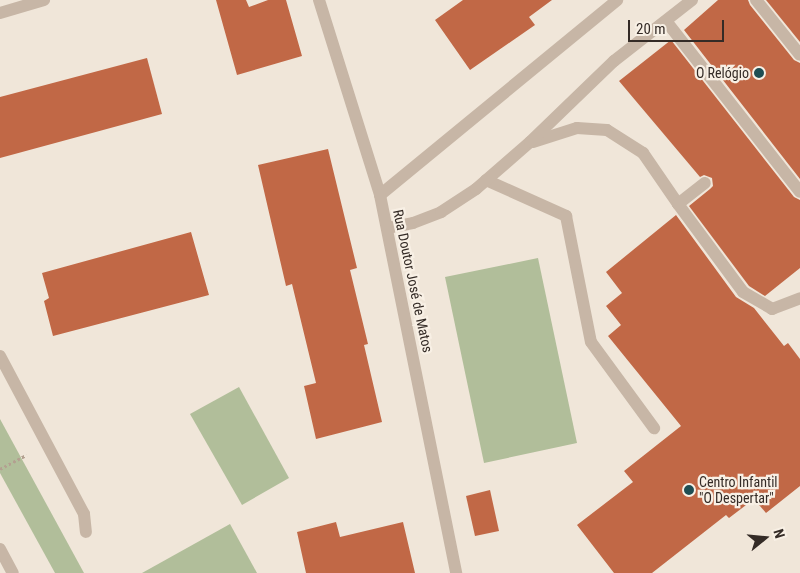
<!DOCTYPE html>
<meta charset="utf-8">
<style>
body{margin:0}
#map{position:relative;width:800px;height:573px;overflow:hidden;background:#f0e6d9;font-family:"Roboto Condensed",sans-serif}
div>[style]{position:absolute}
.green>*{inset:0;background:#b1be9a}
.building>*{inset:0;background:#c16846}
.path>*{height:3px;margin-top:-1.5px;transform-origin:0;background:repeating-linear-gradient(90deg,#b3a090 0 2.5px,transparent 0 5px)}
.service>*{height:12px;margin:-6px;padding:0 6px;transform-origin:6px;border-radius:6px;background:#c7b6a6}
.tertiary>*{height:12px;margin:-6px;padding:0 6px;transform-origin:6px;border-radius:6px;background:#c7b6a6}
.dots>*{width:14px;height:14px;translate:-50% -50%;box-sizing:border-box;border:2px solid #f8f0e5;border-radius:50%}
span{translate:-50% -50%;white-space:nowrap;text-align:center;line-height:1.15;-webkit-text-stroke:4.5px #f8f0e5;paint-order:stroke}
.poi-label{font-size:14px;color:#342b26}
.right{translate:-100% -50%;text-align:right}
.left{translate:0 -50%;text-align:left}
.street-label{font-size:14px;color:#342b26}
.north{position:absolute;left:740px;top:513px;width:50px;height:50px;-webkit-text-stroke:4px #f8f0e5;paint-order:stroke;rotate:73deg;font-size:14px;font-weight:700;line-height:20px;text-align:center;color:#342b26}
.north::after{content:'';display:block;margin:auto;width:18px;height:22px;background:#342b26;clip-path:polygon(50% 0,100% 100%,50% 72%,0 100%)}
.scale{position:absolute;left:628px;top:20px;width:96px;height:22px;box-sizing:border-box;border:2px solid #342b26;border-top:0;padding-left:6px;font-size:15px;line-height:18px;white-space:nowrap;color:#342b26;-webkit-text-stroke:4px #f8f0e5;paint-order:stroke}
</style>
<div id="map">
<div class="green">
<div style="clip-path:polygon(538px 258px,577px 443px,484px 463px,445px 277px)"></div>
<div style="clip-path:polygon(239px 387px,289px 478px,242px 505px,190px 414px)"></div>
<div style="clip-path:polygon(0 419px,84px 573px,55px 573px,0 473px)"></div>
<div style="clip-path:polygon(230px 524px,257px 573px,142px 573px)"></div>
</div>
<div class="building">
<div style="clip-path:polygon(216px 0,246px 0,249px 7px,268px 0,286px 0,302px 56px,237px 75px)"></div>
<div style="clip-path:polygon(463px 0,552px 0,529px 17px,535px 25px,470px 70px,435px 20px)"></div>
<div style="clip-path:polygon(718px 0,748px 0,750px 5px,794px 60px,800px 63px,800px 179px,684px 30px)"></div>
<div style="clip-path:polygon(766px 0,800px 0,800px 42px)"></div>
<div style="clip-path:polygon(671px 40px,794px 197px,800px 200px,800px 268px,765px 296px,749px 286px,689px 206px,710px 189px,713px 186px,712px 178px,704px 175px,700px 177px,619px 81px)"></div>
<div style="clip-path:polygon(147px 58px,162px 114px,0 158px,0 97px)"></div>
<div style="clip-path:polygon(328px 149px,357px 268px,350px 270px,368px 344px,364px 345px,382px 422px,316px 439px,304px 386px,316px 383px,292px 284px,286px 286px,258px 165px)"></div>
<div style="clip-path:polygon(676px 215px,736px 297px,754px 308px,784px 346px,788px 343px,800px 359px,800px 486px,766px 513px,754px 499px,729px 518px,726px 515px,652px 573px,614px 573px,577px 525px,633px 482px,624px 471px,681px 426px,608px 336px,621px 325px,606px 306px,622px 293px,606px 272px)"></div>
<div style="clip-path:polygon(191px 232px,209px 295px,53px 336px,44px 301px,49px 298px,42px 273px)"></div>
<div style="clip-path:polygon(490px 490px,499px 531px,475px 536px,466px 496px)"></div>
<div style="clip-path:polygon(336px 522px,340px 537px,403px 522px,415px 573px,306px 573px,297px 532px)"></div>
</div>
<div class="path">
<div style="left:0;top:469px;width:30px;rotate:-28deg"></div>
</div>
<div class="service">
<div style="left:756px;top:0;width:70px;rotate:51.3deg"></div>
<div style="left:0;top:13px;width:46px;rotate:-16.5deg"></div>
<div style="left:666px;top:21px;width:217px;rotate:51.9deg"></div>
<div style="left:533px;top:142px;width:46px;rotate:-17.7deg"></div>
<div style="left:577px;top:128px;width:30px;rotate:4deg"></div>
<div style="left:607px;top:130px;width:43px;rotate:32.6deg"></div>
<div style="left:643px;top:153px;width:62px;rotate:55.5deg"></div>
<div style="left:678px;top:204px;width:109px;rotate:53.5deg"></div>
<div style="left:743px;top:292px;width:34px;rotate:30deg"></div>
<div style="left:772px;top:309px;width:30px;rotate:-21deg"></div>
<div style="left:486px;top:180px;width:88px;rotate:24.2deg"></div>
<div style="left:566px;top:216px;width:128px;rotate:78.8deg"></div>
<div style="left:591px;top:342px;width:107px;rotate:53.8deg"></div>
<div style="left:380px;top:195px;width:307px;rotate:-39.4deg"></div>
<div style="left:678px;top:204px;width:34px;rotate:-38deg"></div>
<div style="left:387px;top:228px;width:26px;rotate:-11deg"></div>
<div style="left:413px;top:223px;width:30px;rotate:-21deg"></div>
<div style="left:441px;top:212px;width:42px;rotate:-33.3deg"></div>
<div style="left:476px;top:189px;width:72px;rotate:-41deg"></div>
<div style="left:530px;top:142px;width:117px;rotate:-44deg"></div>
<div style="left:614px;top:61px;width:99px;rotate:-38deg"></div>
<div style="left:0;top:356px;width:179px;rotate:62deg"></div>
<div style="left:84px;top:514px;width:18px;rotate:84deg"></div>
</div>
<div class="tertiary">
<div style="left:319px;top:0;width:204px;rotate:72.6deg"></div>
<div style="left:380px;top:195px;width:386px;rotate:78.6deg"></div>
<div style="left:0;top:549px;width:27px;rotate:62deg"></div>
</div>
<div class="dots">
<div style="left:759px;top:73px;background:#1e4e53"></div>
<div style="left:689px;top:490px;background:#1e4e53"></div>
</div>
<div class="poi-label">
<span class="right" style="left:749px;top:73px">O Relógio</span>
<span class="left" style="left:699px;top:490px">Centro Infantil<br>"O Despertar"</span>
</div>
<div class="street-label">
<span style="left:413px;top:281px;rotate:78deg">Rua Doutor José de Matos</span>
</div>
<div class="north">N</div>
<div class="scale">20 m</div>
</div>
